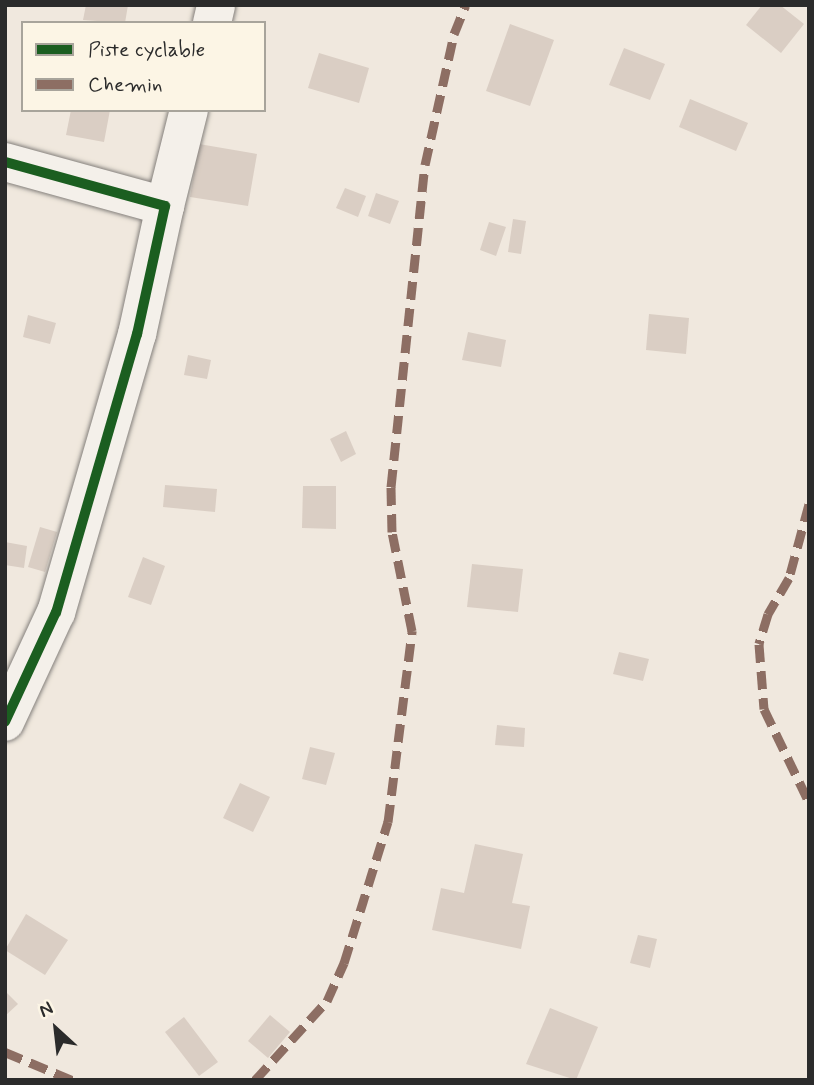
<!DOCTYPE html>
<style>
body{margin:0}
#map{position:relative;width:814px;height:1085px;overflow:hidden;background:#f0e8de;font-family:Mynerve,sans-serif}
div>[style]{position:absolute}
.building>*{inset:0;background:#dacec4}
.roads{filter:drop-shadow(0 0 2px #84807c) drop-shadow(0 0 2px #84807c)}
.street>*{height:38px;margin:-19px;padding:0 19px;transform-origin:19px;border-radius:19px;background:#f4f0ea}
.quiet>*{height:9px;margin-top:-4.5px;transform-origin:0;background:repeating-linear-gradient(90deg,#8d6e63 0 18px,transparent 0 27px)}
.cycleway>*{height:10px;margin:-5px;padding:0 5px;transform-origin:5px;border-radius:5px;background:#1b5e20}
span{translate:-50% -50%;white-space:nowrap;text-align:center;line-height:1.15;-webkit-text-stroke:7px #fcf5e5;paint-order:stroke}
.frame{position:absolute;inset:0;border:7px solid #2b2b2b;pointer-events:none}
.legend{position:absolute;left:21px;top:21px;width:245px;height:91px;box-sizing:border-box;background:#fcf5e5;border:2px solid #a8a49b;margin:0;padding:9px 12px;list-style:none;font-size:21px;color:#2b2b2b}
.legend li{display:flex;align-items:center;gap:14px;height:35px}
.legend b{width:35px;border:2px solid #a8a49b}
.north{position:absolute;left:21px;top:994px;width:70px;height:70px;-webkit-text-stroke:5px #fcf5e5;paint-order:stroke;rotate:333deg;font-size:19px;font-weight:700;line-height:28px;text-align:center;color:#2b2b2b}
.north::after{content:'';display:block;margin:auto;width:24px;height:32px;background:#2b2b2b;clip-path:polygon(50% 0,100% 100%,50% 72%,0 100%)}
</style>
<div id="map">
<div class="building">
<div style="clip-path:polygon(86px 5px,128px 5px,125px 23px,83px 20px)"></div>
<div style="clip-path:polygon(762px 5px,780px 5px,804px 24px,781px 53px,746px 25px)"></div>
<div style="clip-path:polygon(510px 24px,554px 40px,530px 106px,486px 91px)"></div>
<div style="clip-path:polygon(624px 48px,665px 64px,650px 100px,609px 85px)"></div>
<div style="clip-path:polygon(319px 53px,369px 68px,359px 103px,308px 88px)"></div>
<div style="clip-path:polygon(690px 99px,748px 123px,736px 151px,679px 127px)"></div>
<div style="clip-path:polygon(71px 110px,110px 110px,104px 142px,66px 135px)"></div>
<div style="clip-path:polygon(199px 144px,257px 154px,248px 206px,190px 197px)"></div>
<div style="clip-path:polygon(345px 188px,366px 196px,358px 217px,336px 208px)"></div>
<div style="clip-path:polygon(376px 193px,399px 201px,390px 224px,368px 216px)"></div>
<div style="clip-path:polygon(513px 219px,526px 221px,521px 254px,508px 252px)"></div>
<div style="clip-path:polygon(489px 222px,506px 227px,496px 256px,480px 250px)"></div>
<div style="clip-path:polygon(649px 314px,689px 318px,686px 354px,646px 350px)"></div>
<div style="clip-path:polygon(28px 315px,56px 323px,50px 344px,23px 337px)"></div>
<div style="clip-path:polygon(468px 332px,506px 340px,501px 367px,462px 360px)"></div>
<div style="clip-path:polygon(188px 355px,211px 360px,207px 379px,184px 375px)"></div>
<div style="clip-path:polygon(346px 431px,356px 454px,341px 462px,330px 439px)"></div>
<div style="clip-path:polygon(165px 485px,217px 489px,215px 512px,163px 507px)"></div>
<div style="clip-path:polygon(303px 486px,336px 486px,336px 529px,302px 528px)"></div>
<div style="clip-path:polygon(40px 527px,57px 532px,45px 572px,28px 567px)"></div>
<div style="clip-path:polygon(5px 542px,27px 546px,24px 568px,5px 565px)"></div>
<div style="clip-path:polygon(143px 557px,165px 566px,151px 605px,128px 597px)"></div>
<div style="clip-path:polygon(472px 564px,523px 569px,518px 612px,467px 607px)"></div>
<div style="clip-path:polygon(619px 652px,649px 659px,643px 681px,613px 674px)"></div>
<div style="clip-path:polygon(497px 725px,525px 728px,524px 747px,495px 745px)"></div>
<div style="clip-path:polygon(310px 747px,335px 753px,326px 785px,302px 779px)"></div>
<div style="clip-path:polygon(240px 783px,270px 797px,253px 832px,223px 818px)"></div>
<div style="clip-path:polygon(475px 844px,523px 854px,512px 903px,530px 906px,521px 949px,432px 930px,441px 888px,464px 893px)"></div>
<div style="clip-path:polygon(26px 914px,68px 940px,45px 975px,5px 950px)"></div>
<div style="clip-path:polygon(638px 935px,657px 939px,650px 968px,630px 963px)"></div>
<div style="clip-path:polygon(5px 991px,18px 1004px,5px 1016px)"></div>
<div style="clip-path:polygon(550px 1008px,598px 1027px,576px 1080px,526px 1064px)"></div>
<div style="clip-path:polygon(270px 1015px,290px 1032px,268px 1058px,248px 1041px)"></div>
<div style="clip-path:polygon(184px 1017px,218px 1062px,199px 1076px,165px 1032px)"></div>
</div>
<div class="roads">
<div class="street">
<div style="left:212px;top:23px;width:18px;rotate:-77deg"></div>
<div style="left:5px;top:162px;width:166px;rotate:15.4deg"></div>
<div style="left:165px;top:206px;width:131px;rotate:102.3deg"></div>
<div style="left:137px;top:334px;width:290px;rotate:106.2deg"></div>
<div style="left:56px;top:612px;width:121px;rotate:114.9deg"></div>
<div style="left:165px;top:206px;width:99px;rotate:-76deg"></div>
</div>
</div>
<div class="quiet">
<div style="left:809px;top:504px;width:77px;rotate:105.1deg"></div>
<div style="left:789px;top:578px;width:42px;rotate:120.3deg"></div>
<div style="left:768px;top:614px;width:31px;rotate:107deg"></div>
<div style="left:759px;top:644px;width:65px;rotate:85.6deg"></div>
<div style="left:764px;top:709px;width:103px;rotate:64.2deg"></div>
<div style="left:5px;top:1052px;width:73px;rotate:22.7deg"></div>
<div style="left:255px;top:1080px;width:107px;rotate:-47.7deg"></div>
<div style="left:327px;top:1001px;width:42px;rotate:-65.9deg"></div>
<div style="left:344px;top:963px;width:148px;rotate:-72.7deg"></div>
<div style="left:388px;top:822px;width:193px;rotate:-82.8deg"></div>
<div style="left:412px;top:631px;width:101px;rotate:-101.4deg"></div>
<div style="left:392px;top:532px;width:45px;rotate:-91.3deg"></div>
<div style="left:391px;top:487px;width:324px;rotate:-84deg"></div>
<div style="left:425px;top:165px;width:134px;rotate:-77.5deg"></div>
<div style="left:454px;top:34px;width:31px;rotate:-68deg"></div>
</div>
<div class="cycleway">
<div style="left:5px;top:162px;width:166px;rotate:15.4deg"></div>
<div style="left:165px;top:206px;width:131px;rotate:102.3deg"></div>
<div style="left:137px;top:334px;width:290px;rotate:106.2deg"></div>
<div style="left:56px;top:612px;width:121px;rotate:114.9deg"></div>
</div>
<div class="frame"></div>
<ul class="legend">
<li><b style="height:9px;background:#1b5e20"></b>Piste cyclable</li>
<li><b style="height:9px;background:#8d6e63"></b>Chemin</li>
</ul>
<div class="north">N</div>
</div>
